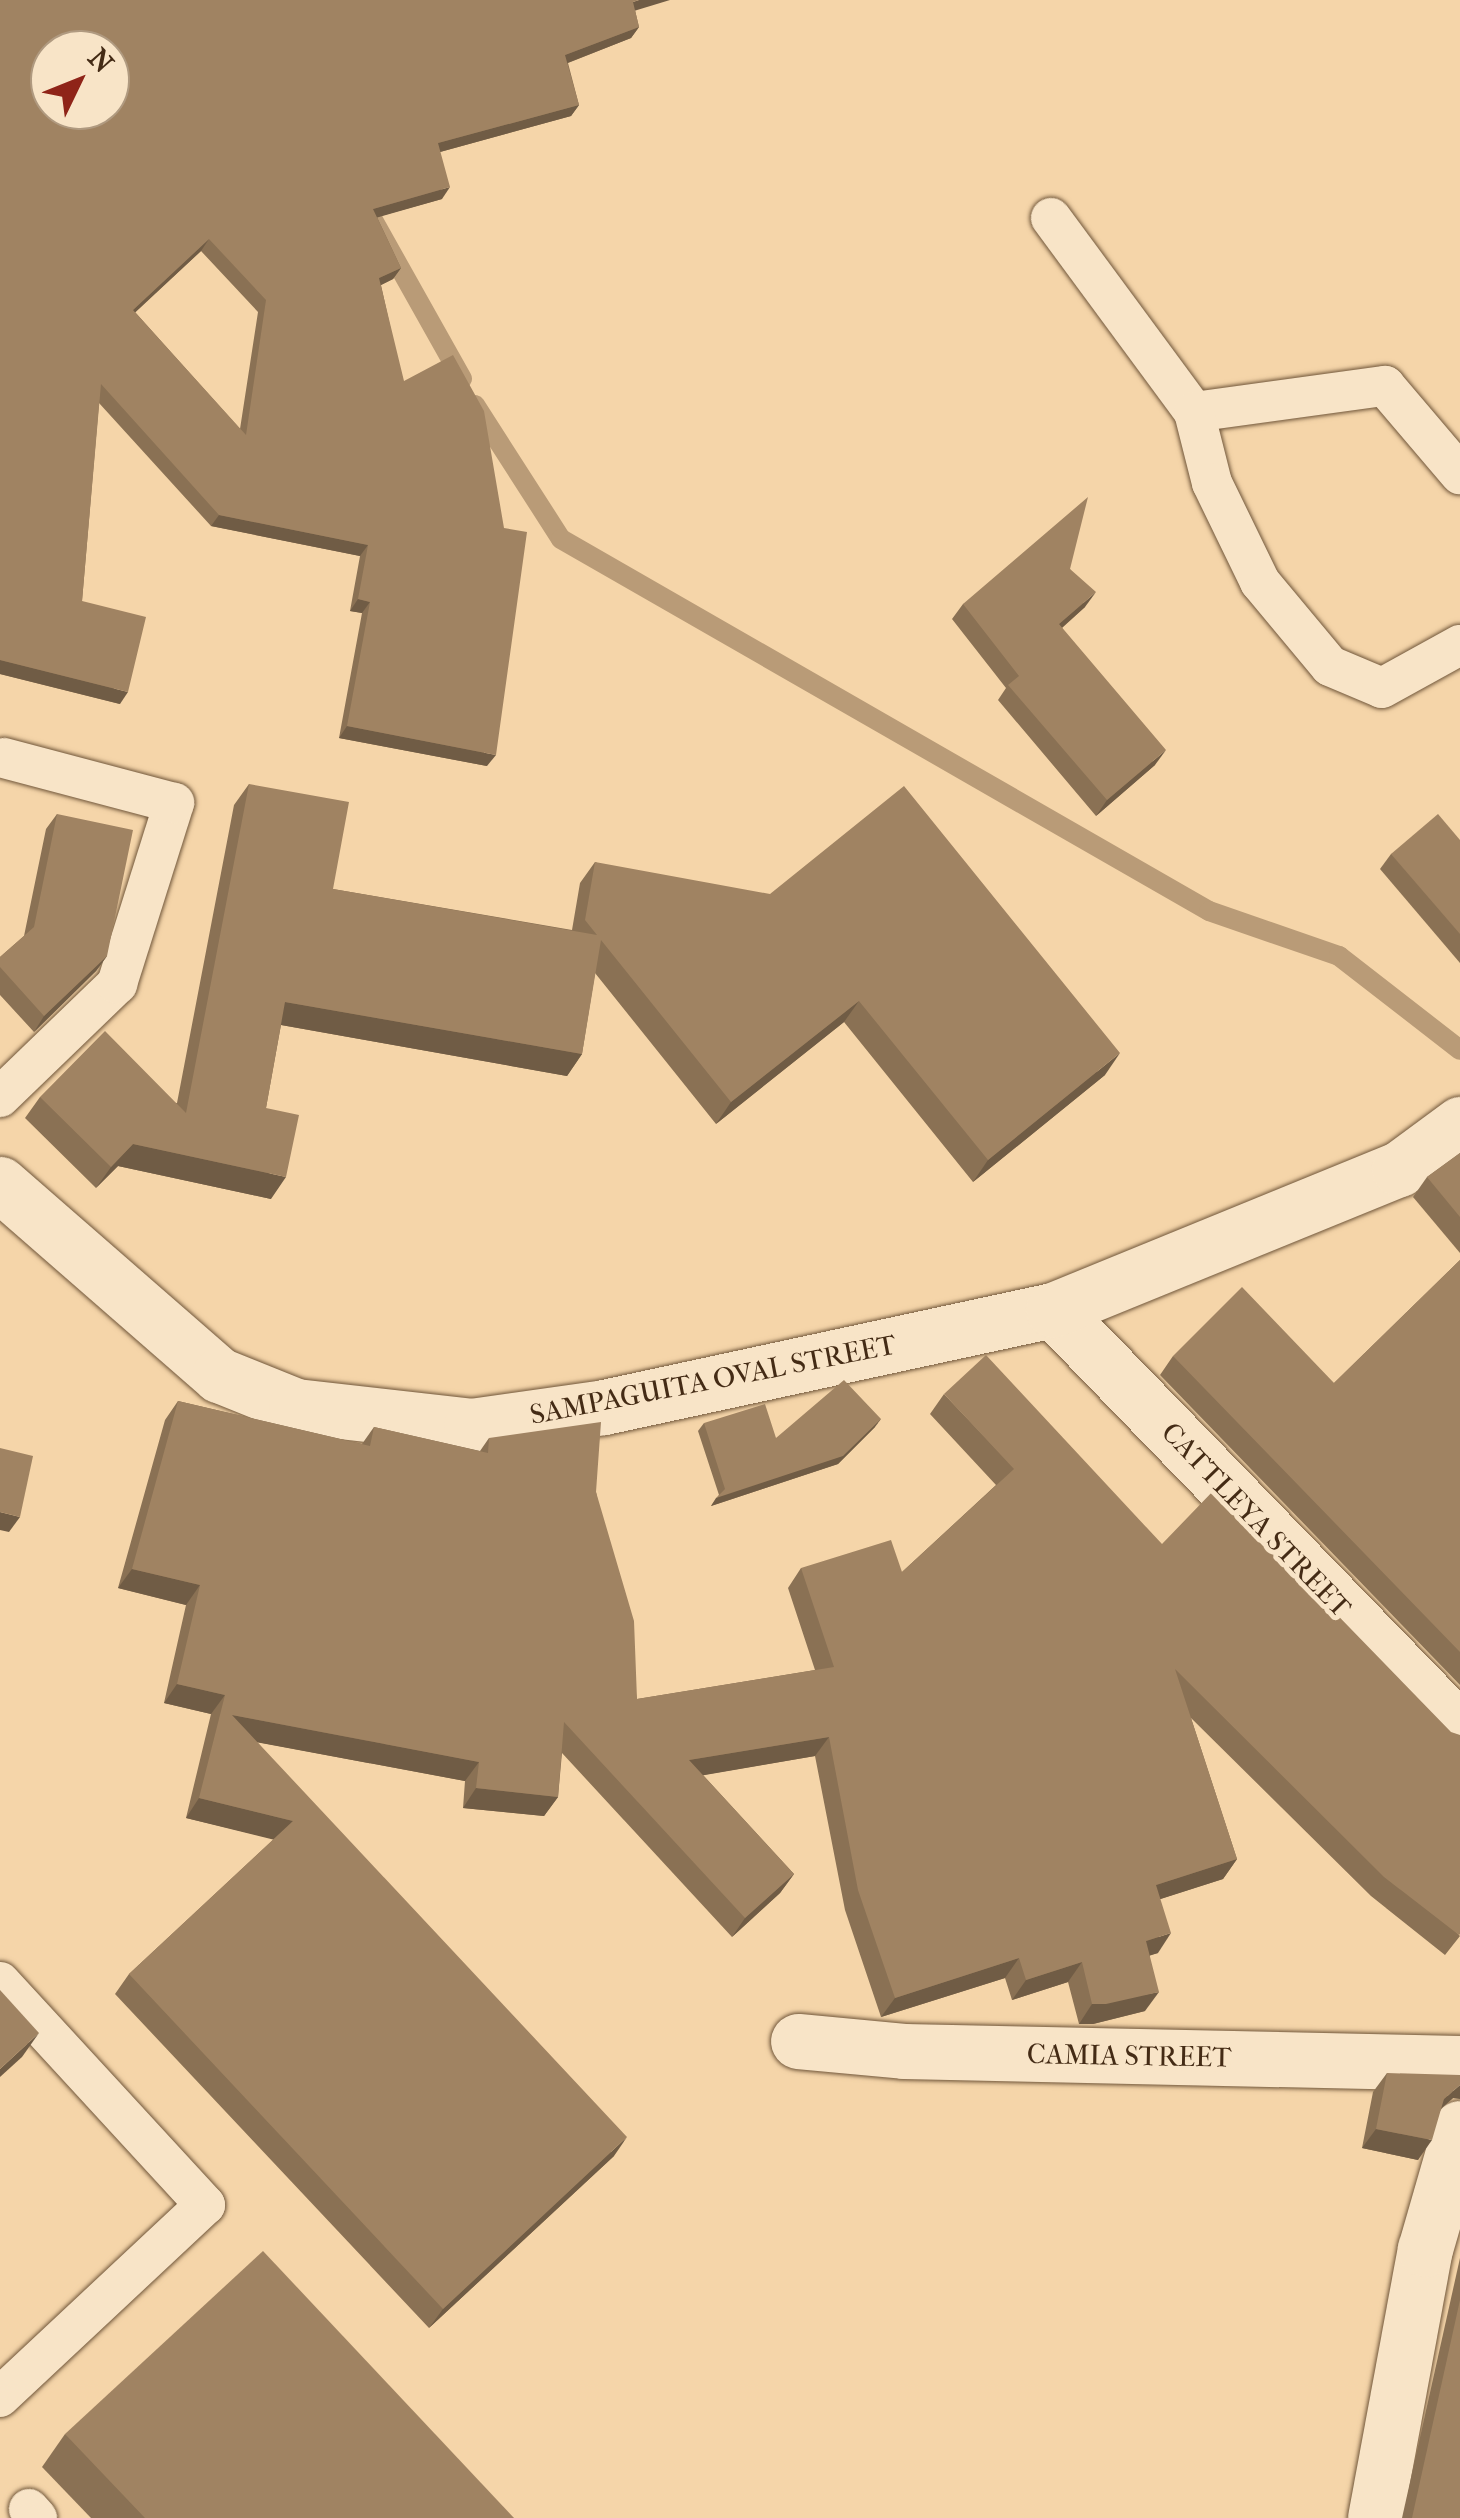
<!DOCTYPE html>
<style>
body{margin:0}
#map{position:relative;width:1460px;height:2518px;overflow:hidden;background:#f5d5a9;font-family:"IM FELL French Canon",serif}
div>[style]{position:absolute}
.stream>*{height:20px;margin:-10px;padding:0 10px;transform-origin:10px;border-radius:10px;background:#b99b77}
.roads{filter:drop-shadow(0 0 2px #70563a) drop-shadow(0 0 2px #70563a)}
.service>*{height:40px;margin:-20px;padding:0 20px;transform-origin:20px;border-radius:20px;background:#f8e4c7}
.minor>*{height:55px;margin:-27.5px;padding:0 27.5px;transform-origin:27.5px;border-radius:27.5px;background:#f8e4c7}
.tertiary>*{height:55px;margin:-27.5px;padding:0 27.5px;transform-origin:27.5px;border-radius:27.5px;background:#f8e4c7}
.wall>*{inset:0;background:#8a7154}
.shaded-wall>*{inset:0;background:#705c45}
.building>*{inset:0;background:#a08362}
span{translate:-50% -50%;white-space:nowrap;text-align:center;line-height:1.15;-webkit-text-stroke:10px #f8e4c7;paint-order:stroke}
.street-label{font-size:28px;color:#442b15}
.north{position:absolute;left:30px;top:30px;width:100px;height:100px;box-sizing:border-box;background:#f8e4c7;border:2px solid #b09a80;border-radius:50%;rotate:47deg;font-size:28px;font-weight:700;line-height:40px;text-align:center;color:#442b15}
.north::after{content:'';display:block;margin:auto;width:35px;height:45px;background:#8f2418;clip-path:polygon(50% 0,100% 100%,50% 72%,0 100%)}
</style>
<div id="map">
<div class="stream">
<div style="left:369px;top:213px;width:190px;rotate:60.7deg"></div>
<div style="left:475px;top:405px;width:159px;rotate:57.3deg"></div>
<div style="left:561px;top:539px;width:747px;rotate:29.86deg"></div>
<div style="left:1209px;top:911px;width:138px;rotate:19.1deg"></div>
<div style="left:1339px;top:956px;width:153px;rotate:37.8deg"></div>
</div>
<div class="roads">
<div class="service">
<div style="left:1051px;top:218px;width:241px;rotate:53.6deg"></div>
<div style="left:1194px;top:412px;width:193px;rotate:-7.8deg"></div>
<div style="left:1385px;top:386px;width:116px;rotate:49.6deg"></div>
<div style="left:1194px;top:412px;width:73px;rotate:75.8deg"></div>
<div style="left:1212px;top:483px;width:110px;rotate:64.1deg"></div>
<div style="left:1260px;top:582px;width:109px;rotate:50.2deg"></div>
<div style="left:1330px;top:666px;width:56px;rotate:22.9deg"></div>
<div style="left:1382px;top:688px;width:89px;rotate:-28.9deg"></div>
<div style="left:0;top:1097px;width:163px;rotate:-44deg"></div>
<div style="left:117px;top:984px;width:190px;rotate:-72.5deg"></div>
<div style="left:174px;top:803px;width:176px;rotate:-165.2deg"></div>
<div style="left:0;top:1982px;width:303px;rotate:47.4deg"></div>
<div style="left:205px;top:2205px;width:281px;rotate:136.9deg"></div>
<div style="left:29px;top:2509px;width:12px;rotate:48deg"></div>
</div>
<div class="minor">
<div style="left:1053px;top:1310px;width:585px;rotate:45.9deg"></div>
<div style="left:798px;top:2041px;width:106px;rotate:5.4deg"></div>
<div style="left:904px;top:2051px;width:556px;rotate:1.24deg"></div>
<div style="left:1375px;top:2518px;width:274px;rotate:-79.5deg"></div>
<div style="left:1425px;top:2249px;width:126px;rotate:-73.9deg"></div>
</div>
<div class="tertiary">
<div style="left:0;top:1184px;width:291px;rotate:41.1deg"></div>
<div style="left:219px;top:1375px;width:83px;rotate:21.9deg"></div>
<div style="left:296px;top:1406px;width:176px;rotate:6.5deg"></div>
<div style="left:471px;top:1426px;width:134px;rotate:-8.1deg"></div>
<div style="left:604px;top:1407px;width:459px;rotate:-12.2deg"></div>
<div style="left:1053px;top:1310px;width:374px;rotate:-22.2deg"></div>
<div style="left:1399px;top:1169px;width:76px;rotate:-36.4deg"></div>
</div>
</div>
<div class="wall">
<div style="clip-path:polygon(evenodd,0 0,635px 10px,639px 27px,631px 38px,568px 63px,579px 105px,571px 116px,440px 152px,442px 199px,377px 217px,401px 268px,393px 279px,381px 285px,487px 766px,339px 738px,362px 613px,350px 611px,360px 556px,211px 526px,99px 403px,82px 601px,120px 704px,0 674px,0 0,201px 251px,258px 312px,240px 429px,135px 312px,201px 251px)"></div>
<div style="clip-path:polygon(1070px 569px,1085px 607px,1062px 628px,1155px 765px,1096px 816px,998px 700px,1006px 688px,952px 619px,963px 604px)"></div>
<div style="clip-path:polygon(249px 784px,333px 889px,572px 930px,580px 883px,595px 862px,1105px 1075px,973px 1182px,844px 1022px,716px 1124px,595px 973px,582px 1054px,567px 1076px,281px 1025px,266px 1108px,271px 1199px,118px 1166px,96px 1188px,25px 1118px,40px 1097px,177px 1103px,234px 805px)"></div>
<div style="clip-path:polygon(57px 814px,107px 956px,96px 971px,34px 1032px,0 995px,0 957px,24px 936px,46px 829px)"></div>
<div style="clip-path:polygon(1460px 840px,1460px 963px,1380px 869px,1391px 854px)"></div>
<div style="clip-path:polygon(1460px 1153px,1460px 1253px,1413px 1197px,1427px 1177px)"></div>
<div style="clip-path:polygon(1460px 1260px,1460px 1685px,1160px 1375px,1173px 1356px,1334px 1383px)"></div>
<div style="clip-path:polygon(944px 1394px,1460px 1936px,1445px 1955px,1371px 1896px,1191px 1718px,1237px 1859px,1223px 1879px,1160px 1899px,1158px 1953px,1150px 1955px,1145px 2011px,1093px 2024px,1079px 2024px,1068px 1982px,1012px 2000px,1005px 1978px,881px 2017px,845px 1910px,815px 1756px,703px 1775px,794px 1874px,780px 1893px,732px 1937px,562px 1753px,558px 1797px,544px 1816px,463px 1808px,465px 1781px,257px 1742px,614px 2156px,429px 2328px,115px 1994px,129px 1974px,274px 1839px,186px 1818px,211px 1714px,164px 1703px,186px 1605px,118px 1588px,165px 1420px,178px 1401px,362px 1444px,374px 1427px,480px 1451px,489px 1438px,596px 1492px,637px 1699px,815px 1670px,788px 1588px,801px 1568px,902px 1572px,996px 1485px,930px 1414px)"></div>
<div style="clip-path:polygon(704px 1423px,776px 1438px,875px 1427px,838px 1464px,711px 1506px,719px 1495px,698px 1431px)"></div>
<div style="clip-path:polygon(1387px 2073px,1453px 2098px,1441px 2109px,1418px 2160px,1362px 2148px,1373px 2092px)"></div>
<div style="clip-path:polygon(1460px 2258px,1460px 2518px,1402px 2518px)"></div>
<div style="clip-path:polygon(65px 2434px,514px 2518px,91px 2518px,42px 2467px)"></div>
</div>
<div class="shaded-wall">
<div style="clip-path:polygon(639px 0,670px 0,624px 14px,633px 2px)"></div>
<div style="clip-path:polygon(639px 27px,631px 38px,557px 67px,565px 55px)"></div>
<div style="clip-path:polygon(579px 105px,571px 116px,429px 155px,438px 143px)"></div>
<div style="clip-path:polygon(450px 187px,442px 199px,365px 221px,373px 209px)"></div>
<div style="clip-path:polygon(209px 239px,201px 251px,125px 322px,133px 310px)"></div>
<div style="clip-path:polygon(401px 268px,393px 279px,371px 290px,379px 278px)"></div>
<div style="clip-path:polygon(219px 515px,368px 545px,360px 556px,211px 526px)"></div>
<div style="clip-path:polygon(1096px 592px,1085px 607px,1048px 640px,1059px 624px)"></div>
<div style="clip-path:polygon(358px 599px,370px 602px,362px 613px,350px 611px)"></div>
<div style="clip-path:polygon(0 660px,128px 692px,120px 704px,0 674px)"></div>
<div style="clip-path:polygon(347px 726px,496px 755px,487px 766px,339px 738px)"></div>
<div style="clip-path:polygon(1166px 750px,1155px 765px,1096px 816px,1107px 800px)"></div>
<div style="clip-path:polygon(107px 956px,96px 971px,34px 1032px,44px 1016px)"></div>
<div style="clip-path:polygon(859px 1001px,844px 1022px,716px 1124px,731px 1102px)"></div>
<div style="clip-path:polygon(285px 1002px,582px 1054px,567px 1076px,270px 1023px)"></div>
<div style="clip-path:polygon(1120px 1053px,1105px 1075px,973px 1182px,988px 1160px)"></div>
<div style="clip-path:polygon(133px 1144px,286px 1177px,271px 1199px,118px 1166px,96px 1188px,111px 1167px)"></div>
<div style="clip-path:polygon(881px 1419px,875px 1427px,838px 1464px,711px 1506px,716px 1498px)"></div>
<div style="clip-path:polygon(0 1512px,20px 1517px,9px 1532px,0 1530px)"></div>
<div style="clip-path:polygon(132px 1569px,200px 1585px,186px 1605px,118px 1588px)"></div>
<div style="clip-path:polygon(177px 1684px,225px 1695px,211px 1714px,164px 1703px)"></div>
<div style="clip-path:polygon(232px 1715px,479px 1762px,465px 1781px,218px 1735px)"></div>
<div style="clip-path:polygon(829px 1737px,815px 1756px,676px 1780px,689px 1760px)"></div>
<div style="clip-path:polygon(476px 1788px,558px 1797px,544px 1816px,463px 1808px)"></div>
<div style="clip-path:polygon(199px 1798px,293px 1821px,279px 1841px,186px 1818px)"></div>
<div style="clip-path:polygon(1237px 1859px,1223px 1879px,1142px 1905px,1156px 1885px)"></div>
<div style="clip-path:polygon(794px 1874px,780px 1893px,732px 1937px,745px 1918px)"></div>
<div style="clip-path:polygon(1171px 1933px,1158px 1953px,1133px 1961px,1146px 1941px)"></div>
<div style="clip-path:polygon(1019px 1958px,1005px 1978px,881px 2017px,895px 1998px)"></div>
<div style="clip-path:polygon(1082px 1962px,1068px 1982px,1012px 2000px,1026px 1980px)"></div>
<div style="clip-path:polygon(1159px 1992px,1145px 2011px,1093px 2024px,1079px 2024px,1092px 2004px)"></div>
<div style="clip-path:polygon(39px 2033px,22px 2057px,0 2077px,0 2069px)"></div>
<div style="clip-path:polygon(1460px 2085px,1460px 2099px,1453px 2098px,1430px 2118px,1444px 2099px)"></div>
<div style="clip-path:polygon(1376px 2129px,1432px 2140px,1418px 2160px,1362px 2148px)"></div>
<div style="clip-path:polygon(627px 2137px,614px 2156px,429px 2328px,443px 2309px)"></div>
</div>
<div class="building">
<div style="clip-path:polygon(evenodd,0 0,639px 0,633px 2px,639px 27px,565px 55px,579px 105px,438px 143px,450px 187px,373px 209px,401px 268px,379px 278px,404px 381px,453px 355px,484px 411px,504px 528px,527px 532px,496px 755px,347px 726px,370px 602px,358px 599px,368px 545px,219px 515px,101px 384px,82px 601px,146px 617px,128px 692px,0 660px,0 0,50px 50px,110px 50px,110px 110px,50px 110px,50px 50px,0 0,209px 239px,266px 300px,246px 435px,133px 310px,209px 239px)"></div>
<div style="clip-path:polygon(1088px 497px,1070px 569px,1096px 592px,1059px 624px,1166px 750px,1107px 800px,1008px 685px,1019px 676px,963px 604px)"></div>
<div style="clip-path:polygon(249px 784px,349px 802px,333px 889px,597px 935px,585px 920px,595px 862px,770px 894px,904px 786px,1120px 1053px,988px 1160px,859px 1001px,731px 1102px,601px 940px,582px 1054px,285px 1002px,266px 1108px,299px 1115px,286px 1177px,133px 1144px,111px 1167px,40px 1097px,105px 1031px,186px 1113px)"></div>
<div style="clip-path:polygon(57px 814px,133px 830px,107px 956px,44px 1016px,0 967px,0 957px,34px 927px)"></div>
<div style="clip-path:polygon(1438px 814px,1460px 840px,1460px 934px,1391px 854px)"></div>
<div style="clip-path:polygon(1460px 1153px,1460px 1217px,1427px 1177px)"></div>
<div style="clip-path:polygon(1460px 1260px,1460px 1652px,1173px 1356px,1242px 1287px,1334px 1383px)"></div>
<div style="clip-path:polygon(986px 1355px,1162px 1544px,1215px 1489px,1451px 1732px,1460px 1735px,1460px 1934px,1459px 1935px,1384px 1877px,1175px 1669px,1237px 1859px,1156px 1885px,1171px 1933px,1146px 1941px,1159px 1992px,1106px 2004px,1092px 2004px,1082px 1962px,1026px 1980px,1019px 1958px,895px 1998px,858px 1890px,829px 1737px,689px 1760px,794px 1874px,745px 1918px,564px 1722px,558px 1797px,476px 1788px,479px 1762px,232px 1715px,627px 2137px,443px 2309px,129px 1974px,293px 1821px,199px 1798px,225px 1695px,177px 1684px,200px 1585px,132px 1569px,178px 1401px,370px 1446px,374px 1427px,488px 1453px,489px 1438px,601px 1422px,596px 1492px,634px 1621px,637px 1699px,834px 1667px,801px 1568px,891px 1540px,902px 1572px,1014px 1469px,944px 1394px)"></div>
<div style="clip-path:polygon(844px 1380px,881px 1419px,843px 1456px,716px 1498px,725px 1489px,704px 1423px,765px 1404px,776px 1438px)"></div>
<div style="clip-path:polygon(0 1448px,33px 1456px,20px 1517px,0 1512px)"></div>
<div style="clip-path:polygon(0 1990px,39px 2033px,0 2069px)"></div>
<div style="clip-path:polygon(1387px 2073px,1460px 2075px,1460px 2085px,1444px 2099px,1432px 2140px,1376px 2129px)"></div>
<div style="clip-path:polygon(263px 2251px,514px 2518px,145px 2518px,65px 2434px)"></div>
<div style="clip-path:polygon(1460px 2300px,1460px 2518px,1412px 2518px)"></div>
</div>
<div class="street-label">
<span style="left:713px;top:1380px;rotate:-11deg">SAMPAGUITA OVAL STREET</span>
<span style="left:1256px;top:1520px;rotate:46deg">CATTLEYA STREET</span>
<span style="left:1129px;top:2056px;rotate:1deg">CAMIA STREET</span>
</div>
<div class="north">N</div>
</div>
